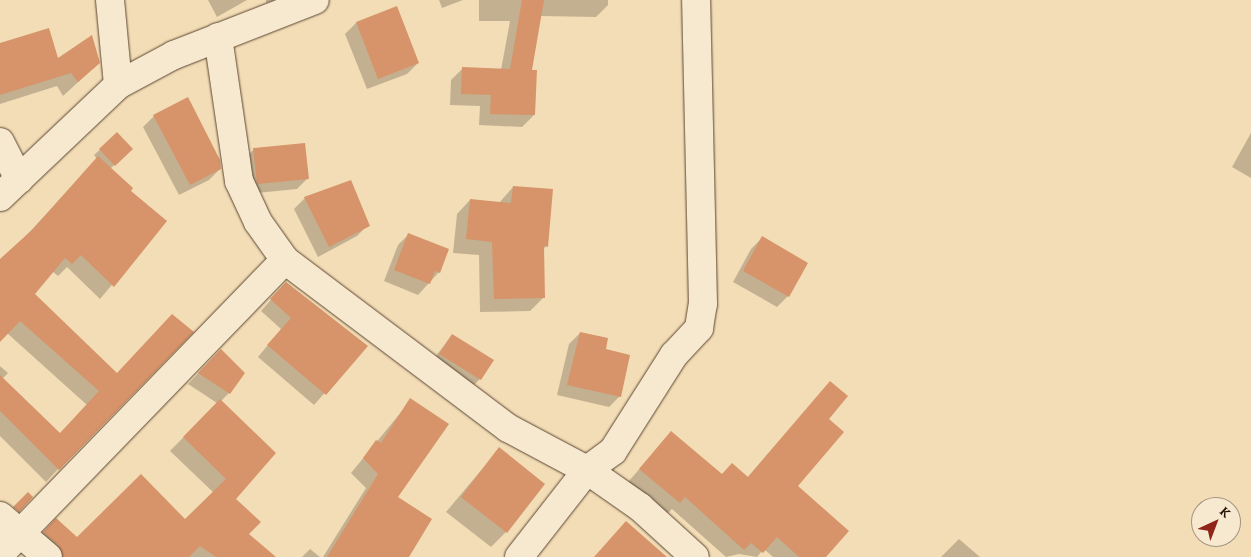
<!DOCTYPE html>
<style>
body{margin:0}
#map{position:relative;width:1251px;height:557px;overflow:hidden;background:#f3ddb6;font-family:"Gentium Book Plus",serif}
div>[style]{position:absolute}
.shadow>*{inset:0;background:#0003}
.building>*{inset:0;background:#d79369}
.roads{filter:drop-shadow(0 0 1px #5b4531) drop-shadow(0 0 1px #5b4531)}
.street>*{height:28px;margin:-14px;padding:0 14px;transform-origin:14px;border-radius:14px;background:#f7e9d0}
span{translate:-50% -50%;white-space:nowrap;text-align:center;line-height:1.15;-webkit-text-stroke:4px #f7e9d0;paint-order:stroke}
.north{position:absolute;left:1191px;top:497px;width:50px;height:50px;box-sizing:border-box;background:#f7e9d0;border:1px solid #a4937f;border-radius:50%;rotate:43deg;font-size:14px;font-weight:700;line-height:20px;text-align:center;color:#281205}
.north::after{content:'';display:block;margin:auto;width:18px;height:22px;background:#8f2418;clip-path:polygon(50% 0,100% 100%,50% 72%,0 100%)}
</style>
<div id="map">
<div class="shadow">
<div style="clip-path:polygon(208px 0,247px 0,217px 17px)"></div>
<div style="clip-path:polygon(266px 0,276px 0,266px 3px)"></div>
<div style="clip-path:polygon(439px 0,463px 0,442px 8px)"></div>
<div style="clip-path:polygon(479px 0,608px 0,608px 5px,596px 17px,540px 16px,530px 71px,534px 115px,522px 127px,479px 125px,480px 106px,450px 105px,451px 80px,463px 68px,501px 70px,510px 21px,479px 21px)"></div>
<div style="clip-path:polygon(396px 8px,418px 63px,407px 74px,367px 89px,345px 34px,356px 23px)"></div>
<div style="clip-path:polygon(0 44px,58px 60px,99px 63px,63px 96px,57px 86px,0 104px)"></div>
<div style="clip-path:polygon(154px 116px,220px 169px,209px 180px,179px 195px,143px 127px)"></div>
<div style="clip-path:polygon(1251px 133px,1251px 178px,1232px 167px)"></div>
<div style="clip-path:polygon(117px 134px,131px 149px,110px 169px,129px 191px,165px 222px,100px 299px,67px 267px,58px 276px,52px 271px,33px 294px,117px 374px,58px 469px,46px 482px,0 436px,0 366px,8px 373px,2px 379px,59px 435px,87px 405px,7px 333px,0 340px,0 261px,25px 237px,97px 159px,94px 155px)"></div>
<div style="clip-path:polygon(254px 149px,308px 178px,297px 189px,247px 194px,243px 160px)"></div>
<div style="clip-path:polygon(513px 187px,546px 246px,543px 250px,544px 297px,530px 311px,480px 312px,479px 255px,453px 253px,457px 214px,470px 200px,499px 203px)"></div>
<div style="clip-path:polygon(305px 198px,368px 225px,357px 236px,318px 257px,294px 209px)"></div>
<div style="clip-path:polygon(409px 234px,439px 272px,418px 295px,384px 281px,398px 245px)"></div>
<div style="clip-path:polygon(762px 238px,788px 296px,777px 307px,733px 282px,751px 249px)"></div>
<div style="clip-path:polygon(276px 294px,366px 346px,314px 405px,258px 357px,281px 329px,261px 311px)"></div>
<div style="clip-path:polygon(580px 333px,604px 350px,620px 396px,609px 407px,557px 395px,569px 344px)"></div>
<div style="clip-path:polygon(452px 335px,480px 379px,469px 390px,429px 365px)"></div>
<div style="clip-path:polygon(221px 350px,229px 393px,221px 401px,235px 499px,247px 534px,275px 557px,41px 557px,30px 546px,56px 520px,77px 539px,185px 521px,214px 493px,170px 451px,217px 403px,188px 384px)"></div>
<div style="clip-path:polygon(830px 382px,827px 419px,796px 486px,825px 557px,773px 557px,764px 549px,757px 557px,739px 554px,726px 557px,672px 509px,667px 514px,628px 482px,671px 433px,721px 476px,747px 478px)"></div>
<div style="clip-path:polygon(411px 400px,396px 498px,407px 557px,323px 557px,366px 488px,351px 473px)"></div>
<div style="clip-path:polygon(499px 449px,506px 532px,491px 547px,446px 512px)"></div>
<div style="clip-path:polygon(959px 539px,980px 557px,941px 557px)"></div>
<div style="clip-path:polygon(310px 549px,320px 557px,302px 557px)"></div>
</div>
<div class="building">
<div style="clip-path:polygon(522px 0,544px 0,532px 70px,537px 70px,535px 115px,490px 114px,491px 95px,461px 94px,462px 67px,510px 69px)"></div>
<div style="clip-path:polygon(397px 6px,419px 63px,378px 79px,356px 22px)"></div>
<div style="clip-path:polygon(49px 28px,58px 58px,92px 35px,100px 63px,78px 82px,71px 73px,0 95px,0 43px)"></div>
<div style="clip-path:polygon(188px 97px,220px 160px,221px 169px,190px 185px,153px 115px)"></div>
<div style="clip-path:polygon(117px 132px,133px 149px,115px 166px,99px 149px)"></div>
<div style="clip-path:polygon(305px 143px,309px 179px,257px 184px,253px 148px)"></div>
<div style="clip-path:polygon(98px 156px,133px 188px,131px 191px,167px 221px,114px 287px,81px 255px,72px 264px,65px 258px,35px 294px,117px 373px,172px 314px,194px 332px,59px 470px,0 411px,0 375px,60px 433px,99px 391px,20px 321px,0 342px,0 259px,33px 229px)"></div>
<div style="clip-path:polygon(351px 180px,370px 226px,329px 247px,304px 197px)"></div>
<div style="clip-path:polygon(513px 186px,553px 189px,548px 247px,544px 246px,545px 298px,494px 299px,492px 242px,466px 239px,470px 199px,511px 203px)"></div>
<div style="clip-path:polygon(408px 233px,449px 249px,440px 273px,435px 271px,430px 284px,394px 270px)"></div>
<div style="clip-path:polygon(762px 236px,808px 263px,789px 297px,743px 271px)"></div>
<div style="clip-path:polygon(286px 282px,368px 346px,326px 395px,267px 345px,291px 318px,270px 299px)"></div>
<div style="clip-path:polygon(580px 332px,608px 338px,606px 349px,630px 355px,621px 397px,567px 385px)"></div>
<div style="clip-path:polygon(452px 334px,494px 360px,481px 380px,439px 354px)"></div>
<div style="clip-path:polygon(221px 349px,245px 373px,230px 394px,198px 373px)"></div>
<div style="clip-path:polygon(830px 381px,848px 396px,829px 419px,844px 432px,798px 486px,849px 531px,826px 557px,799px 557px,777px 537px,763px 553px,751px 543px,744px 550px,685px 497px,680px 503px,639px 469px,671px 431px,722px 474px,732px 463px,748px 477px)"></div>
<div style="clip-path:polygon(410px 398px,449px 424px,398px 497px,432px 519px,409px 557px,327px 557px,378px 474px,363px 458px,376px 440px,381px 443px)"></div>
<div style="clip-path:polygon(220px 399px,276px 453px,236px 499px,261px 522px,249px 534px,276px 557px,216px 557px,200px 546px,189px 557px,63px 557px,58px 545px,43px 532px,56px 518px,77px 537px,141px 474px,185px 519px,226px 479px,183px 437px)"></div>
<div style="clip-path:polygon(499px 447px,545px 484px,507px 533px,461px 497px)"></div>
<div style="clip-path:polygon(28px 492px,33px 497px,19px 512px,13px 507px)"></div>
<div style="clip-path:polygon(626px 521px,667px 557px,594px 557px)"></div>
</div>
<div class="roads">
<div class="street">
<div style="left:110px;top:0;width:85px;rotate:84.6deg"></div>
<div style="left:218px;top:37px;width:146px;rotate:81.7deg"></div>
<div style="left:239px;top:181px;width:45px;rotate:65.1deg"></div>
<div style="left:258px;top:222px;width:47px;rotate:54.6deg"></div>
<div style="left:285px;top:260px;width:279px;rotate:37deg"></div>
<div style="left:508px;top:428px;width:89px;rotate:28deg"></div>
<div style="left:587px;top:470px;width:65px;rotate:34.9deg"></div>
<div style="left:640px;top:507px;width:74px;rotate:42.3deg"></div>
<div style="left:0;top:142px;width:42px;rotate:62.8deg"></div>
<div style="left:0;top:197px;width:163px;rotate:-43.5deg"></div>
<div style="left:118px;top:85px;width:64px;rotate:-28.2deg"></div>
<div style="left:174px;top:55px;width:151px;rotate:-21.3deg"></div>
<div style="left:0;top:516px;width:63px;rotate:40.5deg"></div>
<div style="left:0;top:554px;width:409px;rotate:-45.9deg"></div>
<div style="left:519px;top:557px;width:110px;rotate:-52deg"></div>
<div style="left:587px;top:470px;width:32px;rotate:-36deg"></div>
<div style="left:613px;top:451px;width:114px;rotate:-57.6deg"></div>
<div style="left:674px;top:355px;width:37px;rotate:-47deg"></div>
<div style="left:699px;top:328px;width:24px;rotate:-81deg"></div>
<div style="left:703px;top:304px;width:304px;rotate:-91.3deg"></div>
</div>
</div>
<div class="north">K</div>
</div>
